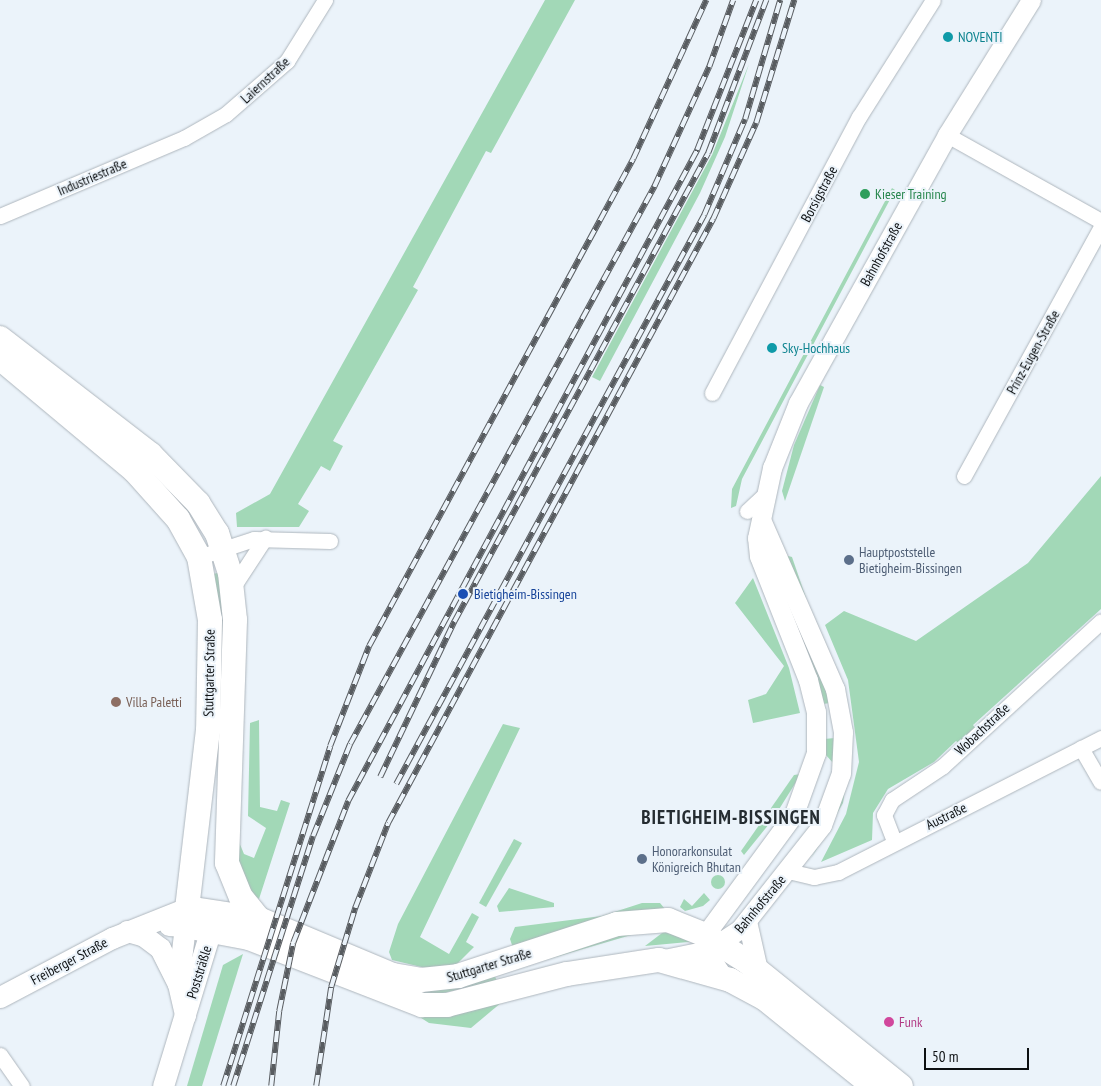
<!DOCTYPE html>
<meta charset="utf-8">
<style>
body{margin:0}
#map{position:relative;width:1101px;height:1086px;overflow:hidden;background:#ebf3fa;font-family:"PT Sans Narrow",sans-serif}
div>[style]{position:absolute}
.green>*{inset:0;background:#a2d8b7}
.round{border-radius:50%}
.roads{filter:drop-shadow(0 0 1px #aeb6bd) drop-shadow(0 0 1px #aeb6bd)}
.minor>*{height:15px;margin:-7.5px;padding:0 7.5px;transform-origin:7.5px;border-radius:7.5px;background:#fff}
.tertiary>*{height:19px;margin:-9.5px;padding:0 9.5px;transform-origin:9.5px;border-radius:9.5px;background:#fff}
.secondary>*{height:21px;margin:-10.5px;padding:0 10.5px;transform-origin:10.5px;border-radius:10.5px;background:#fff}
.primary>*{height:24px;margin:-12px;padding:0 12px;transform-origin:12px;border-radius:12px;background:#fff}
.rail>*{height:5.5px;margin-top:-2.75px;transform-origin:0;background:repeating-linear-gradient(90deg,#ebf3fa 0 11px,#585c60 0 22px);box-sizing:border-box;border-block:1px solid #585c60}
.dots>*{width:14px;height:14px;translate:-50% -50%;box-sizing:border-box;border:2px solid #ebf3fa;border-radius:50%}
span{translate:-50% -50%;white-space:nowrap;text-align:center;line-height:1.15;-webkit-text-stroke:4px #ebf3fa;paint-order:stroke}
.culture-label{font-size:14px;color:#0d838f}
.left{translate:0 -50%;text-align:left}
.street-label{font-size:14px;color:#0d1012}
.leisure-label{font-size:14px;color:#27864d}
.service-label{font-size:14px;color:#4e5e75}
.transit-label{font-size:14px;color:#164399}
.education-label{font-size:14px;color:#785e54}
.hotel-label{font-size:14px;color:#b23c85}
.district-label{font-size:19px;color:#252c31;font-weight:700;letter-spacing:1px}
.scale{position:absolute;left:924px;top:1048px;width:105px;height:22px;box-sizing:border-box;border:2px solid #0d1012;border-top:0;padding-left:6px;font-size:15px;line-height:18px;white-space:nowrap;color:#0d1012;-webkit-text-stroke:4px #ebf3fa;paint-order:stroke}
</style>
<div id="map">
<div class="green">
<div style="clip-path:polygon(545px 0,575px 0,491px 153px,486px 151px,413px 287px,418px 290px,333px 441px,343px 446px,330px 471px,321px 466px,298px 504px,309px 511px,299px 527px,237px 527px,236px 513px,270px 494px)"></div>
<div style="clip-path:polygon(749px 64px,725px 137px,700px 193px,600px 381px,592px 377px,712px 155px)"></div>
<div style="clip-path:polygon(892px 188px,895px 190px,742px 479px,736px 506px,731px 508px,732px 489px)"></div>
<div style="clip-path:polygon(820px 385px,824px 387px,785px 501px,782px 491px,794px 445px)"></div>
<div style="clip-path:polygon(1101px 476px,1101px 609px,973px 725px,976px 729px,960px 744px,956px 741px,934px 762px,888px 789px,873px 813px,872px 840px,821px 862px,846px 814px,859px 762px,848px 680px,825px 625px,844px 611px,916px 641px,1028px 563px)"></div>
<div style="clip-path:polygon(784px 555px,792px 557px,806px 598px,801px 600px)"></div>
<div style="clip-path:polygon(771px 558px,812px 651px,831px 703px,822px 704px)"></div>
<div style="clip-path:polygon(222px 571px,225px 664px,214px 574px)"></div>
<div style="clip-path:polygon(753px 578px,789px 668px,800px 713px,753px 723px,748px 700px,766px 694px,784px 666px,735px 603px)"></div>
<div style="clip-path:polygon(259px 720px,260px 807px,277px 811px,281px 800px,290px 803px,259px 899px,249px 891px,235px 856px,239px 842px,244px 854px,254px 858px,266px 828px,248px 816px,250px 723px)"></div>
<div style="clip-path:polygon(503px 724px,520px 728px,420px 937px,449px 954px,472px 913px,479px 917px,466px 942px,474px 947px,457px 964px,434px 970px,392px 960px,389px 952px,398px 924px)"></div>
<div style="clip-path:polygon(835px 738px,834px 764px,825px 754px,824px 739px)"></div>
<div style="clip-path:polygon(848px 769px,843px 803px,811px 859px,840px 803px)"></div>
<div style="clip-path:polygon(801px 774px,773px 819px,744px 855px,741px 851px,794px 775px)"></div>
<div style="clip-path:polygon(514px 839px,522px 843px,486px 907px,479px 903px)"></div>
<div class="round" style="left:711px;top:875px;width:14px;height:14px"></div>
<div style="clip-path:polygon(509px 888px,554px 903px,554px 907px,499px 912px,497px 906px)"></div>
<div style="clip-path:polygon(704px 893px,710px 900px,703px 906px,685px 911px,680px 907px,684px 899px,692px 906px)"></div>
<div style="clip-path:polygon(642px 903px,660px 903px,665px 909px,513px 948px,510px 939px,515px 927px,602px 916px)"></div>
<div style="clip-path:polygon(666px 930px,699px 941px,645px 946px)"></div>
<div style="clip-path:polygon(645px 931px,535px 963px,531px 963px,592px 941px)"></div>
<div style="clip-path:polygon(243px 954px,202px 1086px,187px 1086px,223px 965px)"></div>
<div style="clip-path:polygon(494px 974px,497px 981px,425px 997px,383px 983px)"></div>
<div style="clip-path:polygon(502px 1002px,471px 1028px,429px 1023px,418px 1016px)"></div>
</div>
<div class="roads">
<div class="minor">
<div style="left:947px;top:135px;width:176px;rotate:29.2deg"></div>
<div style="left:0;top:216px;width:200px;rotate:-23deg"></div>
<div style="left:184px;top:138px;width:48px;rotate:-29.7deg"></div>
<div style="left:226px;top:114px;width:81px;rotate:-41deg"></div>
<div style="left:287px;top:61px;width:72px;rotate:-58.1deg"></div>
<div style="left:712px;top:393px;width:313px;rotate:-62deg"></div>
<div style="left:859px;top:117px;width:138px;rotate:-57.7deg"></div>
<div style="left:964px;top:476px;width:284px;rotate:-61.2deg"></div>
<div style="left:747px;top:511px;width:26px;rotate:-43deg"></div>
<div style="left:199px;top:557px;width:58px;rotate:-18.1deg"></div>
<div style="left:254px;top:539px;width:76px;rotate:1.5deg"></div>
<div style="left:233px;top:587px;width:59px;rotate:-56.9deg"></div>
<div style="left:1081px;top:748px;width:39px;rotate:60deg"></div>
<div style="left:894px;top:841px;width:28px;rotate:-111deg"></div>
<div style="left:884px;top:815px;width:17px;rotate:-62deg"></div>
<div style="left:892px;top:800px;width:61px;rotate:-33.7deg"></div>
<div style="left:943px;top:766px;width:214px;rotate:-42.5deg"></div>
<div style="left:788px;top:871px;width:27px;rotate:13deg"></div>
<div style="left:814px;top:877px;width:25px;rotate:-12deg"></div>
<div style="left:838px;top:872px;width:295px;rotate:-27deg"></div>
<div style="left:0;top:1055px;width:38px;rotate:55deg"></div>
</div>
<div class="tertiary">
<div style="left:747px;top:921px;width:50px;rotate:77.3deg"></div>
<div style="left:659px;top:960px;width:50px;rotate:-11.5deg"></div>
<div style="left:708px;top:950px;width:38px;rotate:-33deg"></div>
<div style="left:740px;top:929px;width:132px;rotate:-51.7deg"></div>
<div style="left:822px;top:825px;width:55px;rotate:-69.9deg"></div>
<div style="left:841px;top:773px;width:41px;rotate:-87.2deg"></div>
<div style="left:843px;top:732px;width:44px;rotate:-100.5deg"></div>
<div style="left:835px;top:689px;width:184px;rotate:-113.6deg"></div>
<div style="left:724px;top:978px;width:22px;rotate:-124deg"></div>
<div style="left:712px;top:960px;width:26px;rotate:-106deg"></div>
<div style="left:705px;top:935px;width:150px;rotate:-53.7deg"></div>
<div style="left:794px;top:814px;width:65px;rotate:-70.2deg"></div>
<div style="left:816px;top:753px;width:41px;rotate:-90deg"></div>
<div style="left:816px;top:712px;width:33px;rotate:-104deg"></div>
<div style="left:808px;top:680px;width:133px;rotate:-111.6deg"></div>
<div style="left:759px;top:556px;width:18px;rotate:-96deg"></div>
<div style="left:757px;top:538px;width:72px;rotate:-77.9deg"></div>
<div style="left:772px;top:468px;width:70px;rotate:-68.2deg"></div>
<div style="left:798px;top:403px;width:307px;rotate:-60.9deg"></div>
<div style="left:947px;top:135px;width:159px;rotate:-58.1deg"></div>
</div>
<div class="secondary">
<div style="left:169px;top:925px;width:16px;rotate:4deg"></div>
<div style="left:185px;top:926px;width:58px;rotate:96.9deg"></div>
<div style="left:178px;top:984px;width:32px;rotate:77deg"></div>
<div style="left:127px;top:931px;width:18px;rotate:16deg"></div>
<div style="left:144px;top:936px;width:20px;rotate:37deg"></div>
<div style="left:160px;top:948px;width:40px;rotate:63.4deg"></div>
<div style="left:0;top:997px;width:127px;rotate:-27.8deg"></div>
<div style="left:112px;top:938px;width:81px;rotate:-21.8deg"></div>
<div style="left:163px;top:1086px;width:164px;rotate:-73deg"></div>
</div>
<div class="primary">
<div style="left:0;top:338px;width:190px;rotate:37.7deg"></div>
<div style="left:150px;top:454px;width:69px;rotate:45.6deg"></div>
<div style="left:198px;top:503px;width:36px;rotate:58deg"></div>
<div style="left:217px;top:533px;width:42px;rotate:72deg"></div>
<div style="left:230px;top:573px;width:47px;rotate:83.9deg"></div>
<div style="left:235px;top:620px;width:243px;rotate:91.9deg"></div>
<div style="left:227px;top:863px;width:37px;rotate:68deg"></div>
<div style="left:241px;top:897px;width:28px;rotate:51deg"></div>
<div style="left:0;top:358px;width:175px;rotate:39.9deg"></div>
<div style="left:134px;top:470px;width:66px;rotate:48.1deg"></div>
<div style="left:178px;top:519px;width:43px;rotate:61.1deg"></div>
<div style="left:199px;top:557px;width:64px;rotate:80.1deg"></div>
<div style="left:210px;top:620px;width:110px;rotate:91deg"></div>
<div style="left:208px;top:730px;width:197px;rotate:96.7deg"></div>
<div style="left:185px;top:926px;width:65px;rotate:10.6deg"></div>
<div style="left:249px;top:938px;width:186px;rotate:21.2deg"></div>
<div style="left:422px;top:1005px;width:25px"></div>
<div style="left:447px;top:1005px;width:124px;rotate:-14.5deg"></div>
<div style="left:567px;top:974px;width:93px;rotate:-8.7deg"></div>
<div style="left:659px;top:960px;width:74px;rotate:15.7deg"></div>
<div style="left:730px;top:980px;width:38px;rotate:28deg"></div>
<div style="left:764px;top:998px;width:140px;rotate:38.9deg"></div>
<div style="left:187px;top:908px;width:73px;rotate:8.7deg"></div>
<div style="left:259px;top:919px;width:145px;rotate:22.7deg"></div>
<div style="left:393px;top:975px;width:28px;rotate:10deg"></div>
<div style="left:421px;top:980px;width:37px;rotate:-6deg"></div>
<div style="left:458px;top:976px;width:167px;rotate:-18.1deg"></div>
<div style="left:617px;top:924px;width:51px;rotate:-4.5deg"></div>
<div style="left:668px;top:920px;width:40px;rotate:22deg"></div>
<div style="left:705px;top:935px;width:49px;rotate:32.4deg"></div>
<div style="left:746px;top:961px;width:199px;rotate:38.9deg"></div>
</div>
</div>
<div class="rail">
<div style="left:380px;top:777px;width:172px;rotate:-64.5deg"></div>
<div style="left:454px;top:622px;width:533px;rotate:-61.56deg"></div>
<div style="left:708px;top:153px;width:164px;rotate:-69.2deg"></div>
<div style="left:396px;top:784px;width:647px;rotate:-61.57deg"></div>
<div style="left:704px;top:215px;width:104px;rotate:-66.9deg"></div>
<div style="left:745px;top:119px;width:124px;rotate:-73.6deg"></div>
<div style="left:223px;top:1086px;width:356px;rotate:-72.5deg"></div>
<div style="left:330px;top:746px;width:107px;rotate:-68.7deg"></div>
<div style="left:369px;top:646px;width:554px;rotate:-61.54deg"></div>
<div style="left:633px;top:159px;width:175px;rotate:-65.3deg"></div>
<div style="left:233px;top:1086px;width:262px;rotate:-72.3deg"></div>
<div style="left:313px;top:836px;width:99px;rotate:-68.1deg"></div>
<div style="left:350px;top:744px;width:635px;rotate:-61.38deg"></div>
<div style="left:654px;top:187px;width:132px;rotate:-65.4deg"></div>
<div style="left:709px;top:67px;width:71px;rotate:-70.3deg"></div>
<div style="left:271px;top:1086px;width:75px;rotate:-83.9deg"></div>
<div style="left:279px;top:1011px;width:69px;rotate:-78.4deg"></div>
<div style="left:293px;top:943px;width:152px;rotate:-68.8deg"></div>
<div style="left:348px;top:801px;width:739px;rotate:-61.8deg"></div>
<div style="left:697px;top:150px;width:161px;rotate:-68.5deg"></div>
<div style="left:316px;top:1086px;width:100px;rotate:-81.4deg"></div>
<div style="left:331px;top:987px;width:83px;rotate:-73.1deg"></div>
<div style="left:355px;top:908px;width:91px;rotate:-68.8deg"></div>
<div style="left:388px;top:823px;width:686px;rotate:-61.72deg"></div>
<div style="left:713px;top:219px;width:105px;rotate:-65.9deg"></div>
<div style="left:756px;top:123px;width:129px;rotate:-72.8deg"></div>
</div>
<div class="dots">
<div style="left:948px;top:37px;background:#0f9aa8"></div>
<div style="left:865px;top:194px;background:#2e9e5b"></div>
<div style="left:772px;top:348px;background:#0f9aa8"></div>
<div style="left:849px;top:560px;background:#5c6f8a"></div>
<div style="left:463px;top:594px;background:#1a4fb4"></div>
<div style="left:116px;top:702px;background:#8d6e63"></div>
<div style="left:642px;top:859px;background:#5c6f8a"></div>
<div style="left:889px;top:1022px;background:#d1479c"></div>
</div>
<div class="culture-label">
<span class="left" style="left:958px;top:37px">NOVENTI</span>
<span class="left" style="left:782px;top:348px">Sky-Hochhaus</span>
</div>
<div class="street-label">
<span style="left:265px;top:80px;rotate:-43deg">Laiernstraße</span>
<span style="left:92px;top:177px;rotate:-23deg">Industriestraße</span>
<span style="left:819px;top:194px;rotate:-62deg">Borsigstraße</span>
<span style="left:881px;top:254px;rotate:-61deg">Bahnhofstraße</span>
<span style="left:1033px;top:352px;rotate:-61deg">Prinz-Eugen-Straße</span>
<span style="left:209px;top:673px;rotate:-89deg">Stuttgarter Straße</span>
<span style="left:982px;top:729px;rotate:-43deg">Wobachstraße</span>
<span style="left:946px;top:816px;rotate:-26deg">Austraße</span>
<span style="left:760px;top:904px;rotate:-50deg">Bahnhofstraße</span>
<span style="left:69px;top:961px;rotate:-28deg">Freiberger Straße</span>
<span style="left:489px;top:965px;rotate:-17deg">Stuttgarter Straße</span>
<span style="left:199px;top:972px;rotate:-73deg">Poststräßle</span>
</div>
<div class="leisure-label">
<span class="left" style="left:875px;top:194px">Kieser Training</span>
</div>
<div class="service-label">
<span class="left" style="left:859px;top:560px">Hauptpoststelle<br>Bietigheim-Bissingen</span>
<span class="left" style="left:652px;top:859px">Honorarkonsulat<br>Königreich Bhutan</span>
</div>
<div class="transit-label">
<span class="left" style="left:474px;top:594px">Bietigheim-Bissingen</span>
</div>
<div class="education-label">
<span class="left" style="left:126px;top:702px">Villa Paletti</span>
</div>
<div class="hotel-label">
<span class="left" style="left:899px;top:1022px">Funk</span>
</div>
<div class="district-label">
<span style="left:731px;top:818px">BIETIGHEIM-BISSINGEN</span>
</div>
<div class="scale">50 m</div>
</div>
